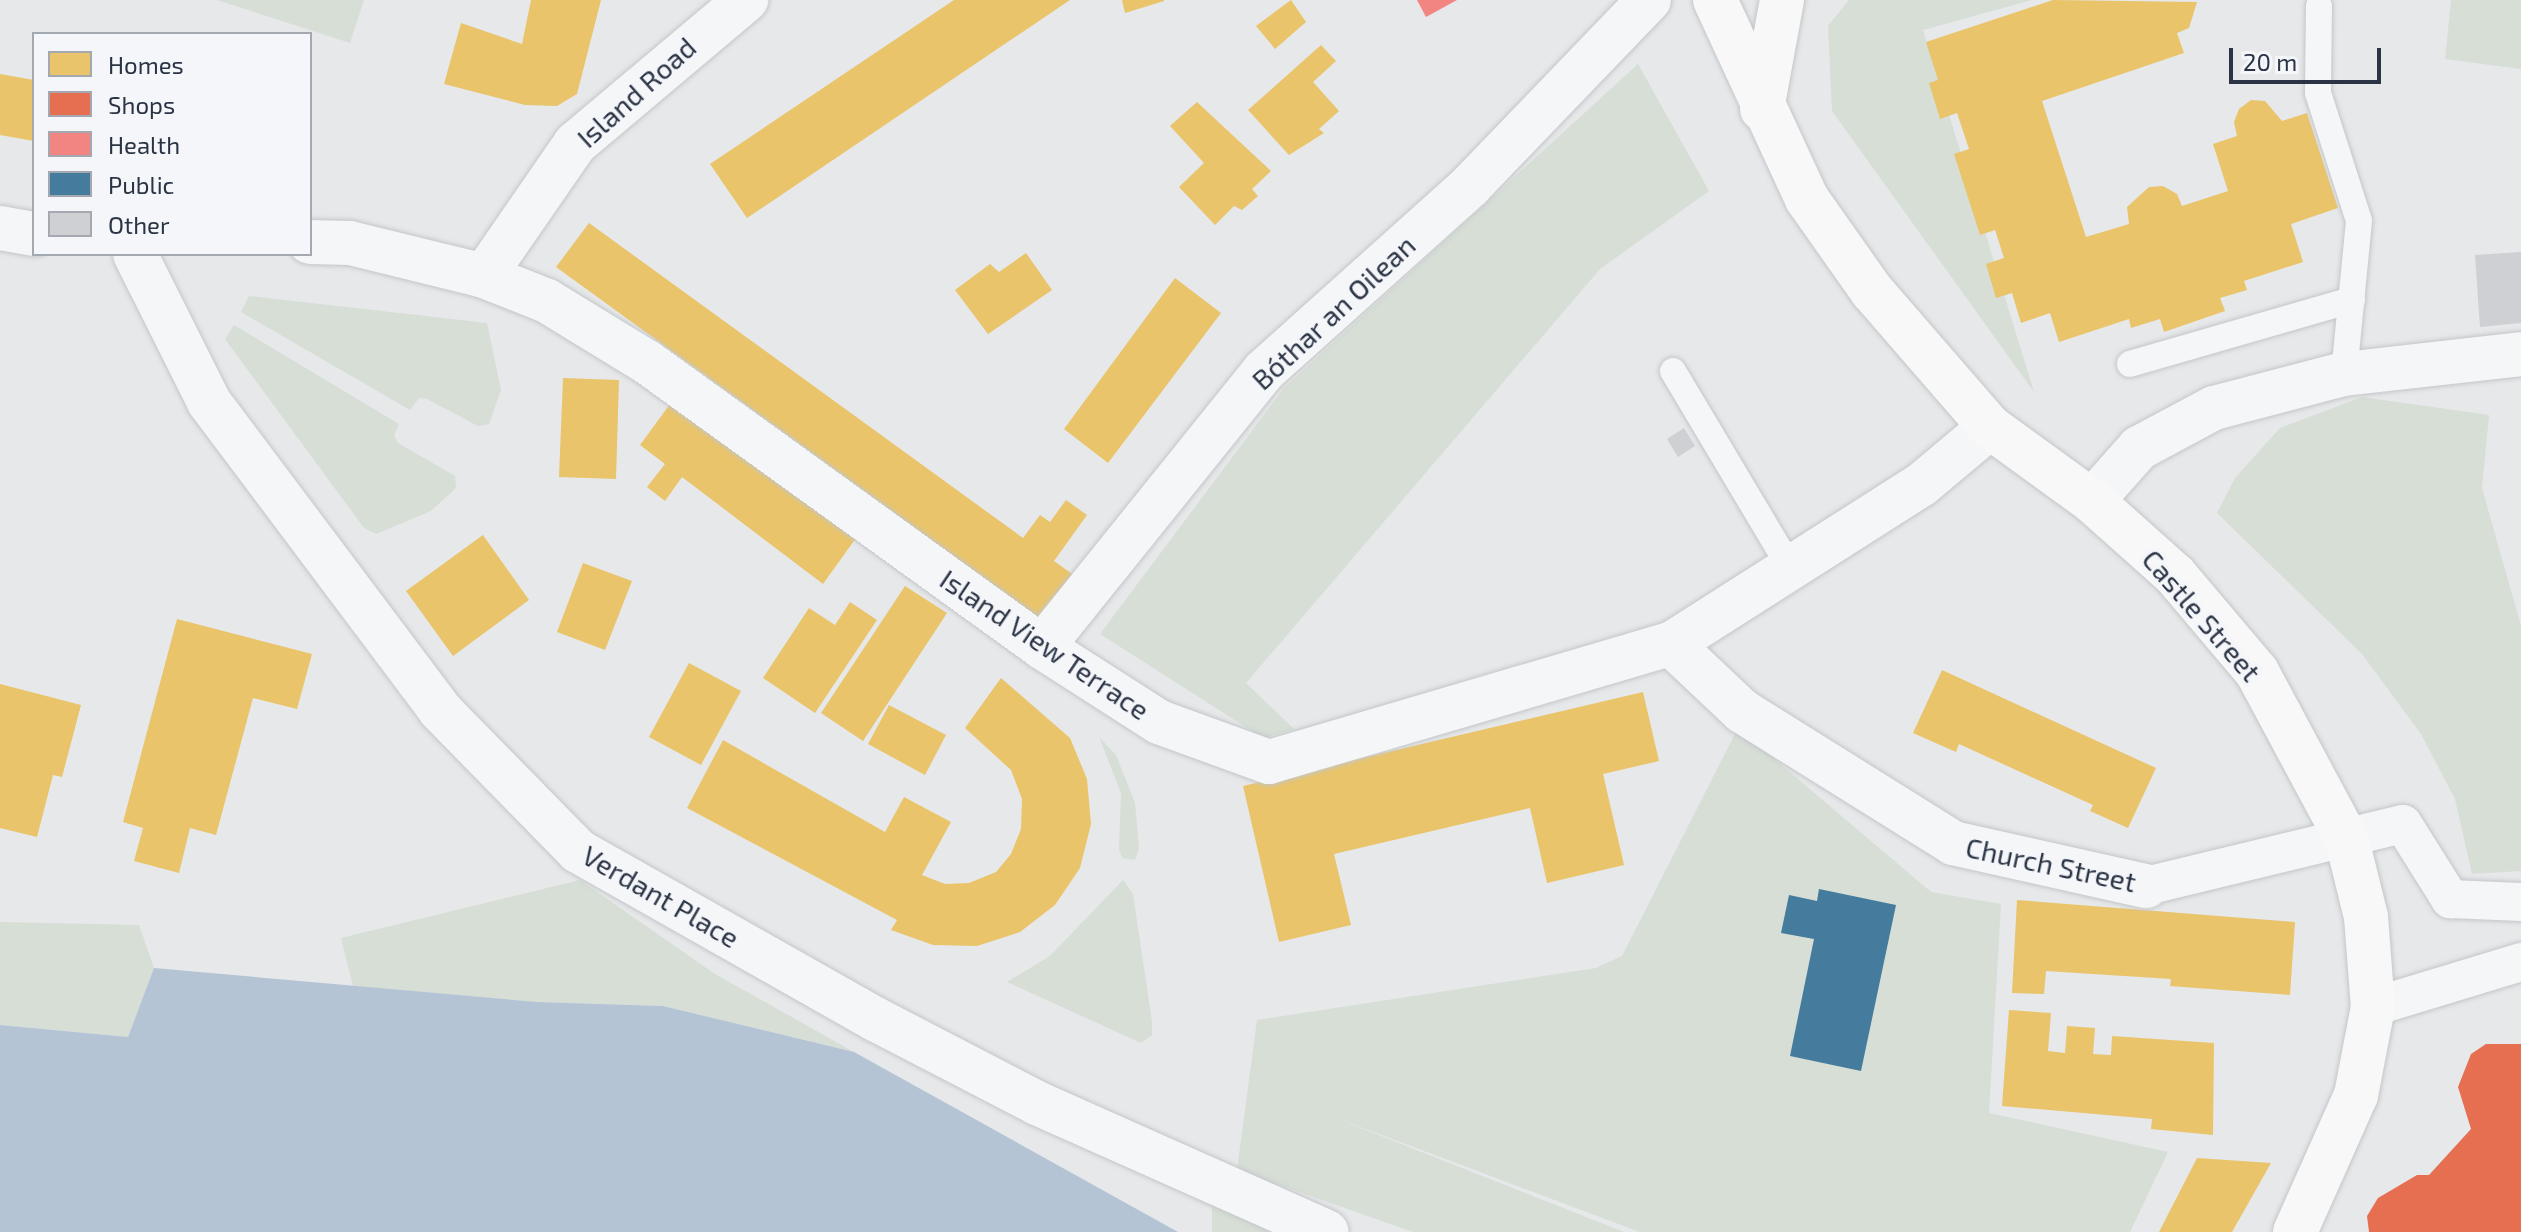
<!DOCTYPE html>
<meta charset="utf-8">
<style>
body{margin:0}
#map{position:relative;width:2521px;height:1232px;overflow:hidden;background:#e6e8ea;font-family:"Exo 2",sans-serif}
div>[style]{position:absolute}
.green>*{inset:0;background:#d6ded6}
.water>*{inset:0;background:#b4c4d5}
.homes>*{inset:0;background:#e9c46a}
.shops>*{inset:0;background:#e76f51}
.health>*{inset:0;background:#f28482}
.public>*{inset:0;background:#457b9d}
.building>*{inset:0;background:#ced0d3}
.roads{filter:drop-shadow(0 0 2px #c4c6c8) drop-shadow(0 0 2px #c4c6c8)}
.service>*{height:26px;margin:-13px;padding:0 13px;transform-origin:13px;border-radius:13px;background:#f5f6f7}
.pedestrian>*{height:38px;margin:-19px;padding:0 19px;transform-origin:19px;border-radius:19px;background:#f5f6f7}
.minor>*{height:44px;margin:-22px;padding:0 22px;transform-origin:22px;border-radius:22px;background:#f5f6f7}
.secondary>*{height:44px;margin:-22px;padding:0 22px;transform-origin:22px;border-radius:22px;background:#f8f8f8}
span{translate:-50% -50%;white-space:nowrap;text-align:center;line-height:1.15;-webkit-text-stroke:8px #f4f6f9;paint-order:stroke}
.street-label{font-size:28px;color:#2b3445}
.legend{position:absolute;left:32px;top:32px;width:280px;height:224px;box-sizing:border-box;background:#f4f6f9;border:2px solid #a4a8b1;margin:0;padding:10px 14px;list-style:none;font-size:24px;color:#2b3445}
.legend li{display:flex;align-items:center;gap:16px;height:40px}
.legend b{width:40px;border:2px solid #a4a8b1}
.scale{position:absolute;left:2229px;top:48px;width:152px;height:36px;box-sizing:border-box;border:4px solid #2b3445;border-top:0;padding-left:10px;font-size:24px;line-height:28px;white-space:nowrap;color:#2b3445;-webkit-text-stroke:6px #f4f6f9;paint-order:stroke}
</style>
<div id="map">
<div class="green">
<div style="clip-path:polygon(217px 0,364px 0,350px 43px)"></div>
<div style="clip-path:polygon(1849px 0,2032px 0,1923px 30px,2034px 392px,1832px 111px,1828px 26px)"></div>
<div style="clip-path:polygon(2451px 0,2521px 0,2521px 69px,2445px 59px)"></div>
<div style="clip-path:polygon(1638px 64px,1709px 191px,1600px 269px,1246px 683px,1294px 729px,1263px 738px,1100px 634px,1284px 388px)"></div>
<div style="clip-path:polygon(249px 296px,487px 323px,501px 390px,489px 424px,478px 426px,427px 399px,419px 398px,410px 410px,241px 312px)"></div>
<div style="clip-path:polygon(234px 325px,399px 424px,394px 435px,398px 443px,455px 476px,456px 488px,431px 511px,376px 534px,364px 528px,225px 339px)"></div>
<div style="clip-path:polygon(2362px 397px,2489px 415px,2482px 488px,2521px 626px,2521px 871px,2472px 874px,2455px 799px,2421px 734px,2362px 654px,2217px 513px,2235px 478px,2280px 428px)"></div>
<div style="clip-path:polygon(1738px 728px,1931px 892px,2001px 904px,1989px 1113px,2168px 1152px,2130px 1232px,1640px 1232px,1328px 1115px,1624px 1232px,1413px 1232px,1237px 1170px,1257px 1020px,1596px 968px,1622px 956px)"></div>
<div style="clip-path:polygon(1099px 737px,1116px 755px,1135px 803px,1139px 848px,1135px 860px,1122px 858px,1119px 849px,1121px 793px)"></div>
<div style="clip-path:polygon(580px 880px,715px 974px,854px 1052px,663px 1006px,537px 1002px,353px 986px,341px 938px)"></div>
<div style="clip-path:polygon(1123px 880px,1133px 894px,1152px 1022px,1152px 1035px,1141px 1043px,1007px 982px,1050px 956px)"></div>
<div style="clip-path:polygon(0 922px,139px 925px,154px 968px,128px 1037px,0 1025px)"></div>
<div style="clip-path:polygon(1212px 1201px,1288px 1232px,1212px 1232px)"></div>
</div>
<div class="water">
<div style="clip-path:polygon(154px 968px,537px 1002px,663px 1006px,854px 1052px,1178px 1232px,0 1232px,0 1025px,128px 1037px)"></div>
</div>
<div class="homes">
<div style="clip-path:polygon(531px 0,601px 0,577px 94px,557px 106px,525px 105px,444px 84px,461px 23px,522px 44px)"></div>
<div style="clip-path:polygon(954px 0,1070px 0,747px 218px,710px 164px)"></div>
<div style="clip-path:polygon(1122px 0,1164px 0,1164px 1px,1125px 13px)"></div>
<div style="clip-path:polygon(1291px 0,1306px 22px,1275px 49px,1256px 26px)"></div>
<div style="clip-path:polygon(2053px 0,2197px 2px,2189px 28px,2177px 33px,2184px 53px,2042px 101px,2086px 237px,2129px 224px,2127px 207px,2149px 187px,2163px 186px,2177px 194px,2182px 206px,2228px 191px,2213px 144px,2237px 136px,2234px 122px,2239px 109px,2251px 100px,2265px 101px,2282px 121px,2307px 113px,2338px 208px,2291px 224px,2303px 262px,2244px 281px,2247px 290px,2220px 298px,2225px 311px,2164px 332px,2160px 319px,2131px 328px,2129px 319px,2059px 342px,2050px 313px,2021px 323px,2012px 293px,1996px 298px,1986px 264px,2004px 258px,1995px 230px,1980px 235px,1954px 154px,1969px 149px,1957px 113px,1940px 119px,1929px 83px,1938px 80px,1926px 42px)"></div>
<div style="clip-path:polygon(1321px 45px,1336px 61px,1313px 82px,1339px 111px,1319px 129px,1324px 133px,1289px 155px,1248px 110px)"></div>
<div style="clip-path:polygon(0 74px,34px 80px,34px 141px,0 135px)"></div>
<div style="clip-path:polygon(1197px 102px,1271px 171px,1252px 189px,1258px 196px,1242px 210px,1234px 206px,1215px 225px,1179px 187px,1204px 163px,1170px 126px)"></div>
<div style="clip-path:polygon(589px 223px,1023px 538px,1040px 515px,1050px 522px,1066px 500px,1087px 515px,1054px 561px,1082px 581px,1049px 625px,556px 267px)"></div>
<div style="clip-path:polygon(1026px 253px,1052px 290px,988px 334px,955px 290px,990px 264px,999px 272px)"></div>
<div style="clip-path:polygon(1175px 278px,1221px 313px,1108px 463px,1064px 429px)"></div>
<div style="clip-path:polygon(563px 378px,619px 380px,616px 479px,559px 477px)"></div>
<div style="clip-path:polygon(673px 400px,856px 538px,823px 584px,682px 477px,665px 501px,647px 487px,665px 464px,640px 445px)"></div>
<div style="clip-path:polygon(483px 535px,529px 600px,453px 656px,406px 591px)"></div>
<div style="clip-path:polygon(583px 563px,632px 581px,605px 650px,557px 632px)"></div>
<div style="clip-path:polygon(905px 586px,947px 613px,863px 741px,821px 713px)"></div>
<div style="clip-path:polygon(850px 602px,877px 620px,815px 713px,763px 678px,809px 608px,835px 625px)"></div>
<div style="clip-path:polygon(177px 619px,312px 654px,297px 709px,253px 698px,216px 835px,190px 828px,179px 873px,134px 861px,143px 828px,123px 822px)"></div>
<div style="clip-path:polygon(689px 663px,741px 691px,701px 765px,649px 737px)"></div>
<div style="clip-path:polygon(1942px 670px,2156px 768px,2128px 828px,2090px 811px,2093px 805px,1959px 744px,1956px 752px,1913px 733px)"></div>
<div style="clip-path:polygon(1001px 678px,1070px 738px,1087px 779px,1091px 824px,1080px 868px,1055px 905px,1020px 932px,977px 946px,933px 945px,891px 930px,897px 920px,687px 808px,723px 740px,885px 832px,904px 797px,951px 822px,922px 875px,945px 884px,969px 883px,996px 872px,1011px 854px,1021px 829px,1022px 799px,1011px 770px,965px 728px)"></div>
<div style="clip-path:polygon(0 684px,81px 705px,62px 777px,53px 775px,37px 837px,0 828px)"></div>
<div style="clip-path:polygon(1643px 692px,1659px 761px,1603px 774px,1624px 865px,1547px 883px,1530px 808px,1334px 854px,1351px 925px,1279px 942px,1243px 786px)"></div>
<div style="clip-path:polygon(889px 705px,946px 735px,925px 775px,868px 744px)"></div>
<div style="clip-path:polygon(2017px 900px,2295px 922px,2290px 995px,2170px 986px,2171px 979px,2046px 971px,2044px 994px,2012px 993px)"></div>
<div style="clip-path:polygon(2009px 1010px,2051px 1013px,2048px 1051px,2065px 1053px,2067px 1026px,2095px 1028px,2093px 1054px,2111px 1055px,2112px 1036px,2214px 1043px,2213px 1135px,2151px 1129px,2152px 1119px,2002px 1106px)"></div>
<div style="clip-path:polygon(2197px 1158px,2271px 1163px,2232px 1232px,2159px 1232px)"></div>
</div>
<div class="shops">
<div style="clip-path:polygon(2486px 1044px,2521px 1044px,2521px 1232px,2369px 1232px,2367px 1216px,2378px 1198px,2417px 1175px,2429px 1175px,2471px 1129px,2458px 1087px,2471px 1054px)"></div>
</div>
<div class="health">
<div style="clip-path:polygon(1417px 0,1457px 0,1426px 17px)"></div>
</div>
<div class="public">
<div style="clip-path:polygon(1819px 889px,1896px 905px,1861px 1071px,1790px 1056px,1814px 939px,1781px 933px,1789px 895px,1817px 901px)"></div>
</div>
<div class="building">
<div style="clip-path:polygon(2521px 252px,2521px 323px,2480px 327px,2475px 255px)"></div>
<div style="clip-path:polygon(1684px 428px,1695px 446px,1678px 457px,1667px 439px)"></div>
</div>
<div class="roads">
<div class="service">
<div style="left:2319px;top:6px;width:87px;rotate:90.7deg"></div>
<div style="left:2318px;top:93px;width:134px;rotate:72.2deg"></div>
<div style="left:2359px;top:221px;width:154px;rotate:95.6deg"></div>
<div style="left:2130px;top:364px;width:231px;rotate:-16.1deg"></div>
<div style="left:1673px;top:371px;width:233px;rotate:59.2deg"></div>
</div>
<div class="pedestrian">
<div style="left:2146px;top:886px;width:264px;rotate:-13.6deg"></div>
<div style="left:2403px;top:824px;width:89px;rotate:57.9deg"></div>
<div style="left:2450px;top:899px;width:71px;rotate:2.4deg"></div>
<div style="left:2373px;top:1007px;width:155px;rotate:-16.9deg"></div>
</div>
<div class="minor">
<div style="left:0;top:228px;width:35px;rotate:10deg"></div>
<div style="left:310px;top:242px;width:40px;rotate:1.4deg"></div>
<div style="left:350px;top:243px;width:138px;rotate:13.8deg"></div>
<div style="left:484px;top:276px;width:68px;rotate:21.6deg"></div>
<div style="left:547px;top:301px;width:117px;rotate:31.4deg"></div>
<div style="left:647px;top:362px;width:487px;rotate:35.8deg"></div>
<div style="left:1042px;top:647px;width:139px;rotate:32.7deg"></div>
<div style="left:1159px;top:722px;width:117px;rotate:20deg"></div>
<div style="left:1269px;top:762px;width:419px;rotate:-16.4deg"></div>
<div style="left:1671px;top:644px;width:296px;rotate:-32.5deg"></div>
<div style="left:1921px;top:485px;width:90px;rotate:-40deg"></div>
<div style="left:135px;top:254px;width:165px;rotate:63.4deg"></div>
<div style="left:209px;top:402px;width:385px;rotate:53.1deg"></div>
<div style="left:440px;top:710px;width:197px;rotate:45.6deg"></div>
<div style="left:578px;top:851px;width:343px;rotate:29.5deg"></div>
<div style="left:877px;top:1020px;width:180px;rotate:27.4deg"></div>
<div style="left:1037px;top:1103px;width:317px;rotate:24deg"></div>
<div style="left:484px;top:276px;width:160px;rotate:-55.4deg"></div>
<div style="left:575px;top:144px;width:224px;rotate:-40.1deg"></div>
<div style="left:2092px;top:501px;width:71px;rotate:-48.4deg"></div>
<div style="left:2139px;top:448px;width:85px;rotate:-28.1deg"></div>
<div style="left:2214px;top:408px;width:134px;rotate:-14.7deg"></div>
<div style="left:2344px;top:374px;width:178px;rotate:-6.4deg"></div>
<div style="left:1671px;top:644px;width:98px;rotate:43.3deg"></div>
<div style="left:1742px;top:711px;width:249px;rotate:32deg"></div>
<div style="left:1953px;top:843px;width:198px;rotate:12.6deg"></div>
<div style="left:1042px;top:647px;width:354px;rotate:-51.2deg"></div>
<div style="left:1264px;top:371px;width:277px;rotate:-41.9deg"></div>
<div style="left:1470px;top:186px;width:258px;rotate:-46.1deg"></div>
</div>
<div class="secondary">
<div style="left:1715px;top:0;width:219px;rotate:65.2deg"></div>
<div style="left:1807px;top:199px;width:113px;rotate:54.8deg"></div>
<div style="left:1872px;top:291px;width:180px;rotate:49.1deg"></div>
<div style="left:1990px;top:427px;width:126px;rotate:36deg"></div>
<div style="left:2092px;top:501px;width:111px;rotate:41.7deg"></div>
<div style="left:2175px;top:575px;width:127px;rotate:49.8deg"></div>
<div style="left:2257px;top:672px;width:191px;rotate:61.8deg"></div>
<div style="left:2347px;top:840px;width:79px;rotate:76.1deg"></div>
<div style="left:2366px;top:917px;width:90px;rotate:85.6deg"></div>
<div style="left:2373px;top:1007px;width:90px;rotate:100.9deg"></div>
<div style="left:2356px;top:1095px;width:150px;rotate:114deg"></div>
<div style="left:1762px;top:109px;width:111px;rotate:-79.6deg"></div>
</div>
</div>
<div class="street-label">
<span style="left:636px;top:92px;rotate:-42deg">Island Road</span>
<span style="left:1333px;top:312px;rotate:-43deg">Bóthar an Oilean</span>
<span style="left:2202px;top:615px;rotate:49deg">Castle Street</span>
<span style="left:1045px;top:644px;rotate:34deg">Island View Terrace</span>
<span style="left:2051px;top:864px;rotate:12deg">Church Street</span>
<span style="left:661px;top:896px;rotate:30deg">Verdant Place</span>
</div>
<ul class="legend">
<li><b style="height:22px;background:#e9c46a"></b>Homes</li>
<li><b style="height:22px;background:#e76f51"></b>Shops</li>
<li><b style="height:22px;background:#f28482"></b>Health</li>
<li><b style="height:22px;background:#457b9d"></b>Public</li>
<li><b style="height:22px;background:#ced0d3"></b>Other</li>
</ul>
<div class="scale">20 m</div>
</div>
